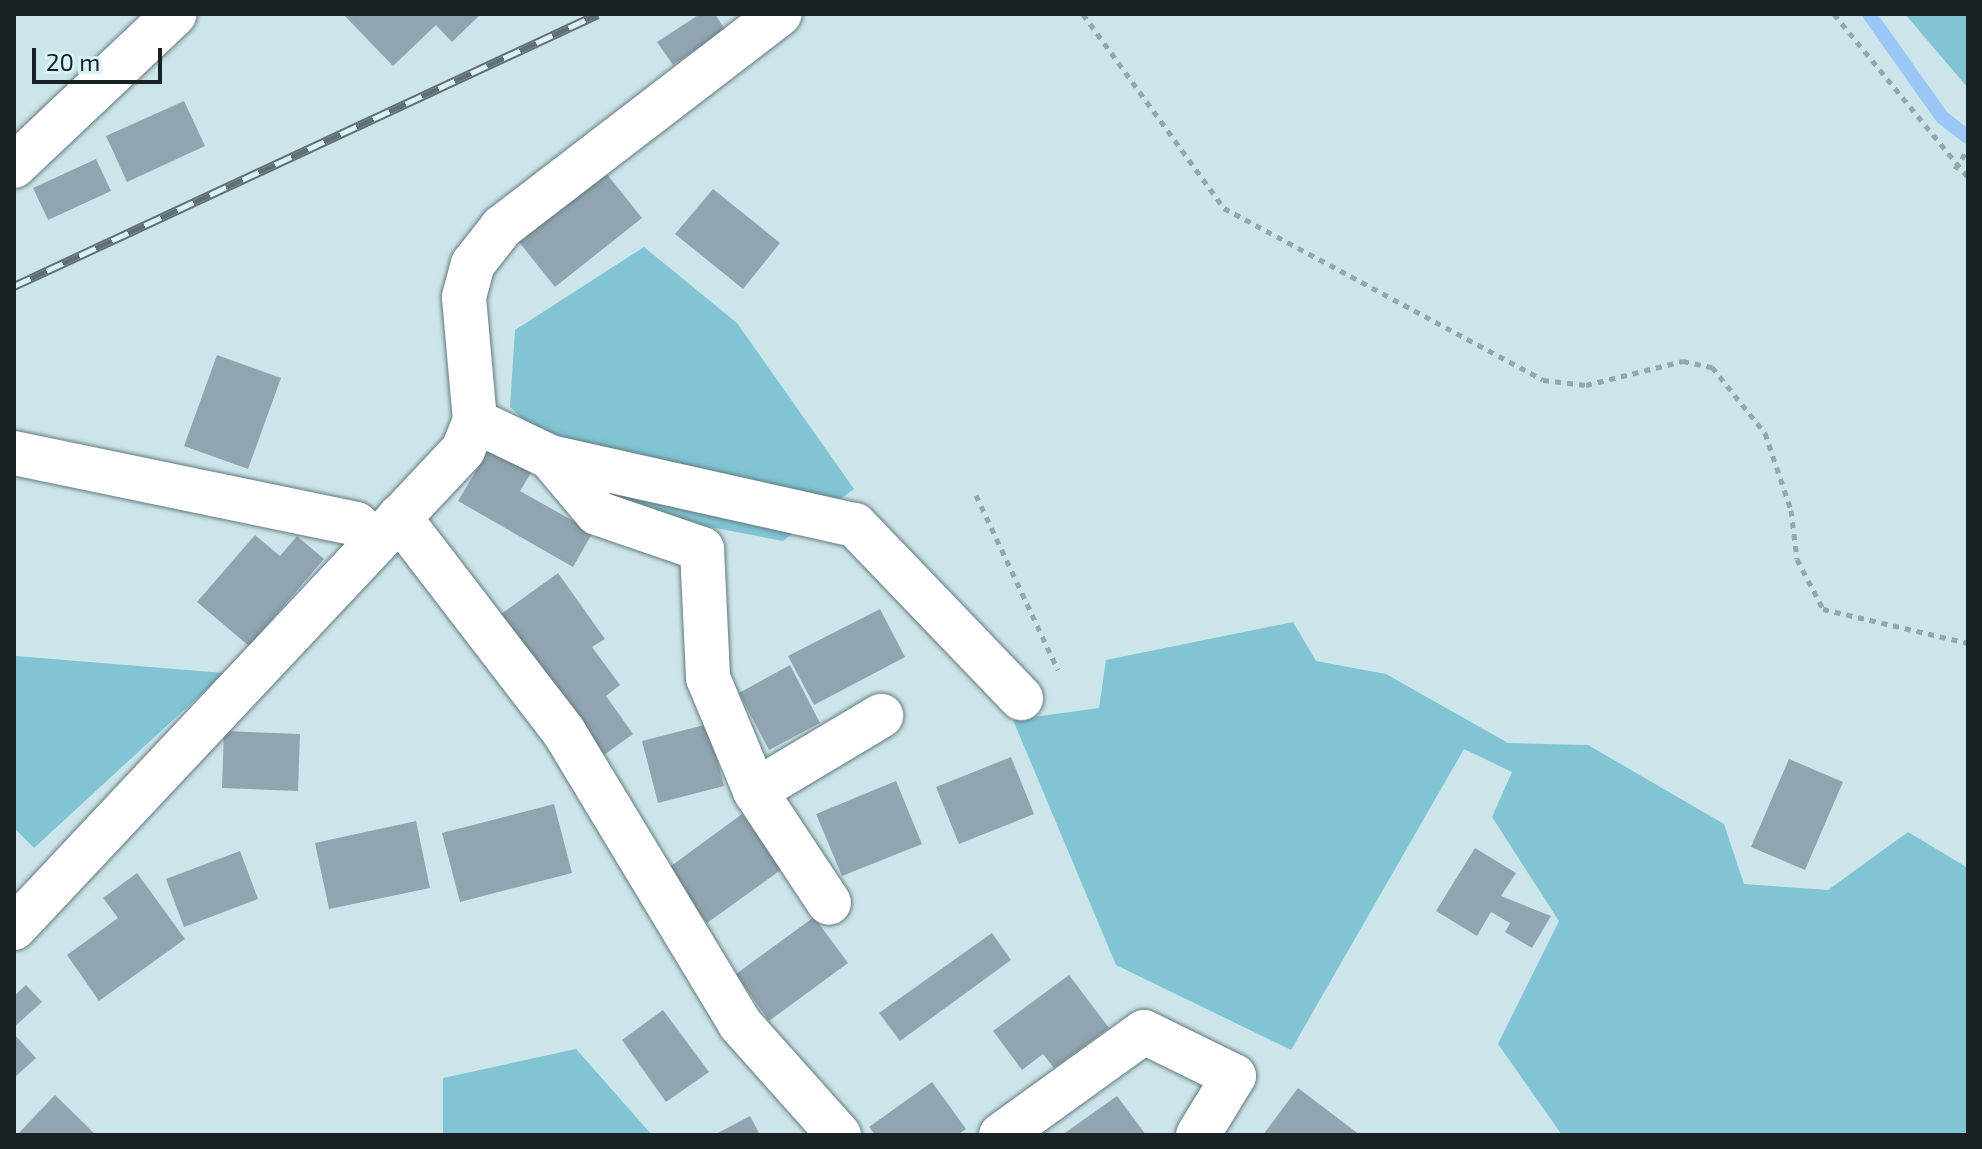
<!DOCTYPE html>
<style>
body{margin:0}
#map{position:relative;width:1982px;height:1149px;overflow:hidden;background:#cce5eb;font-family:"Exo 2",sans-serif}
div>[style]{position:absolute}
.green>*{inset:0;background:#81c4d3}
.stream>*{height:14px;margin:-7px;padding:0 7px;transform-origin:7px;border-radius:7px;background:#9ac7f5}
.building>*{inset:0;background:#91a5b0}
.path>*{height:5px;margin-top:-2.5px;transform-origin:0;background:repeating-linear-gradient(90deg,#93a7ac 0 6px,transparent 0 12px)}
.roads{filter:drop-shadow(0 0 2px #62797e) drop-shadow(0 0 2px #62797e)}
.street>*{height:44px;margin:-22px;padding:0 22px;transform-origin:22px;border-radius:22px;background:#fff}
.rail>*{height:9px;margin-top:-4.5px;transform-origin:0;background:repeating-linear-gradient(90deg,#d9f2f8 0 18px,#617074 0 36px);box-sizing:border-box;border-block:2px solid #617074}
span{translate:-50% -50%;white-space:nowrap;text-align:center;line-height:1.15;-webkit-text-stroke:7px #d9f2f8;paint-order:stroke}
.frame{position:absolute;inset:0;border:16px solid #182123;pointer-events:none}
.scale{position:absolute;left:32px;top:48px;width:130px;height:36px;box-sizing:border-box;border:4px solid #182123;border-top:0;padding-left:10px;font-size:24px;line-height:28px;white-space:nowrap;color:#182123;-webkit-text-stroke:6px #d9f2f8;paint-order:stroke}
</style>
<div id="map">
<div class="green">
<div style="clip-path:polygon(1906px 14px,1968px 14px,1968px 88px,1905px 14px)"></div>
<div style="clip-path:polygon(644px 247px,737px 323px,854px 489px,783px 541px,621px 510px,510px 407px,515px 330px)"></div>
<div style="clip-path:polygon(1293px 622px,1316px 661px,1386px 674px,1508px 743px,1588px 745px,1724px 824px,1744px 884px,1828px 890px,1908px 832px,1968px 868px,1968px 1135px,1562px 1135px,1498px 1044px,1559px 921px,1492px 817px,1512px 772px,1464px 749px,1291px 1050px,1116px 965px,1013px 720px,1099px 708px,1106px 660px)"></div>
<div style="clip-path:polygon(14px 652px,16px 656px,224px 673px,34px 848px,14px 828px)"></div>
<div style="clip-path:polygon(576px 1049px,652px 1135px,443px 1135px,443px 1078px)"></div>
</div>
<div class="stream">
<div style="left:1869px;top:14px;width:126px;rotate:54.7deg"></div>
<div style="left:1942px;top:117px;width:33px;rotate:38deg"></div>
</div>
<div class="building">
<div style="clip-path:polygon(343px 14px,481px 14px,452px 42px,436px 25px,393px 66px)"></div>
<div style="clip-path:polygon(700px 14px,715px 14px,725px 30px,673px 65px,657px 42px)"></div>
<div style="clip-path:polygon(184px 101px,205px 146px,127px 182px,106px 136px)"></div>
<div style="clip-path:polygon(96px 159px,111px 191px,48px 220px,33px 188px)"></div>
<div style="clip-path:polygon(606px 173px,642px 218px,555px 287px,519px 242px)"></div>
<div style="clip-path:polygon(713px 189px,780px 243px,743px 289px,675px 234px)"></div>
<div style="clip-path:polygon(217px 355px,281px 378px,248px 469px,184px 446px)"></div>
<div style="clip-path:polygon(489px 449px,531px 473px,520px 491px,593px 532px,573px 567px,458px 501px)"></div>
<div style="clip-path:polygon(255px 535px,280px 556px,297px 536px,324px 559px,249px 646px,197px 602px)"></div>
<div style="clip-path:polygon(558px 573px,605px 639px,592px 647px,620px 685px,606px 696px,633px 734px,604px 755px,501px 614px)"></div>
<div style="clip-path:polygon(880px 609px,905px 657px,814px 705px,788px 656px)"></div>
<div style="clip-path:polygon(790px 665px,820px 723px,769px 750px,739px 693px)"></div>
<div style="clip-path:polygon(708px 724px,724px 786px,658px 803px,642px 741px)"></div>
<div style="clip-path:polygon(224px 731px,300px 734px,298px 791px,222px 788px)"></div>
<div style="clip-path:polygon(1011px 757px,1034px 814px,959px 844px,936px 787px)"></div>
<div style="clip-path:polygon(1789px 759px,1843px 782px,1805px 870px,1751px 847px)"></div>
<div style="clip-path:polygon(896px 781px,922px 844px,842px 876px,816px 814px)"></div>
<div style="clip-path:polygon(554px 804px,572px 873px,460px 902px,442px 833px)"></div>
<div style="clip-path:polygon(742px 814px,782px 869px,707px 923px,667px 869px)"></div>
<div style="clip-path:polygon(416px 821px,430px 888px,329px 909px,315px 843px)"></div>
<div style="clip-path:polygon(1475px 848px,1516px 873px,1501px 896px,1551px 916px,1532px 948px,1505px 932px,1510px 923px,1491px 912px,1477px 936px,1436px 911px)"></div>
<div style="clip-path:polygon(240px 851px,258px 899px,184px 927px,166px 879px)"></div>
<div style="clip-path:polygon(137px 873px,185px 939px,99px 1001px,67px 955px,118px 918px,103px 898px)"></div>
<div style="clip-path:polygon(814px 917px,848px 963px,769px 1021px,736px 974px)"></div>
<div style="clip-path:polygon(992px 933px,1011px 960px,900px 1041px,879px 1013px)"></div>
<div style="clip-path:polygon(1069px 975px,1109px 1028px,1054px 1068px,1043px 1054px,1022px 1070px,993px 1031px)"></div>
<div style="clip-path:polygon(26px 985px,42px 1002px,14px 1027px,14px 996px)"></div>
<div style="clip-path:polygon(663px 1010px,709px 1072px,666px 1102px,622px 1040px)"></div>
<div style="clip-path:polygon(14px 1034px,36px 1058px,14px 1078px)"></div>
<div style="clip-path:polygon(932px 1082px,966px 1129px,957px 1135px,875px 1135px,869px 1127px)"></div>
<div style="clip-path:polygon(1298px 1088px,1360px 1135px,1263px 1135px)"></div>
<div style="clip-path:polygon(55px 1095px,96px 1135px,17px 1135px)"></div>
<div style="clip-path:polygon(1117px 1096px,1146px 1135px,1062px 1135px)"></div>
<div style="clip-path:polygon(750px 1116px,760px 1135px,714px 1135px)"></div>
</div>
<div class="path">
<div style="left:1083px;top:14px;width:240px;rotate:54deg"></div>
<div style="left:1224px;top:208px;width:362px;rotate:28.3deg"></div>
<div style="left:1543px;top:380px;width:43px;rotate:6.6deg"></div>
<div style="left:1586px;top:385px;width:100px;rotate:-13.9deg"></div>
<div style="left:1683px;top:361px;width:30px;rotate:12deg"></div>
<div style="left:1712px;top:367px;width:85px;rotate:51.2deg"></div>
<div style="left:1765px;top:433px;width:81px;rotate:71.3deg"></div>
<div style="left:1791px;top:510px;width:49px;rotate:83deg"></div>
<div style="left:1797px;top:559px;width:56px;rotate:62.5deg"></div>
<div style="left:1823px;top:609px;width:149px;rotate:13.2deg"></div>
<div style="left:1834px;top:14px;width:211px;rotate:50.6deg"></div>
<div style="left:1955px;top:169px;width:24px;rotate:-57deg"></div>
<div style="left:976px;top:495px;width:193px;rotate:64.9deg"></div>
</div>
<div class="roads">
<div class="street">
<div style="left:14px;top:166px;width:221px;rotate:-43.4deg"></div>
<div style="left:475px;top:421px;width:83px;rotate:25.6deg"></div>
<div style="left:550px;top:457px;width:73px;rotate:50deg"></div>
<div style="left:597px;top:513px;width:111px;rotate:18.9deg"></div>
<div style="left:702px;top:549px;width:129px;rotate:87.3deg"></div>
<div style="left:708px;top:678px;width:122px;rotate:67.4deg"></div>
<div style="left:755px;top:791px;width:147px;rotate:-30.8deg"></div>
<div style="left:14px;top:453px;width:349px;rotate:11.7deg"></div>
<div style="left:356px;top:524px;width:23px;rotate:43deg"></div>
<div style="left:550px;top:457px;width:312px;rotate:12.6deg"></div>
<div style="left:855px;top:525px;width:240px;rotate:46.2deg"></div>
<div style="left:399px;top:517px;width:271px;rotate:52.5deg"></div>
<div style="left:564px;top:732px;width:341px;rotate:58.9deg"></div>
<div style="left:740px;top:1024px;width:149px;rotate:48.3deg"></div>
<div style="left:755px;top:791px;width:134px;rotate:56.5deg"></div>
<div style="left:14px;top:928px;width:656px;rotate:-46.79deg"></div>
<div style="left:463px;top:450px;width:31px;rotate:-68deg"></div>
<div style="left:475px;top:421px;width:124px;rotate:-95.1deg"></div>
<div style="left:464px;top:297px;width:34px;rotate:-75deg"></div>
<div style="left:473px;top:264px;width:47px;rotate:-51.9deg"></div>
<div style="left:502px;top:227px;width:350px;rotate:-37.5deg"></div>
<div style="left:1001px;top:1135px;width:176px;rotate:-35.8deg"></div>
<div style="left:1144px;top:1032px;width:100px;rotate:26.1deg"></div>
<div style="left:1234px;top:1076px;width:69px;rotate:121.4deg"></div>
</div>
</div>
<div class="rail">
<div style="left:14px;top:286px;width:644px;rotate:-24.97deg"></div>
</div>
<div class="frame"></div>
<div class="scale">20 m</div>
</div>
